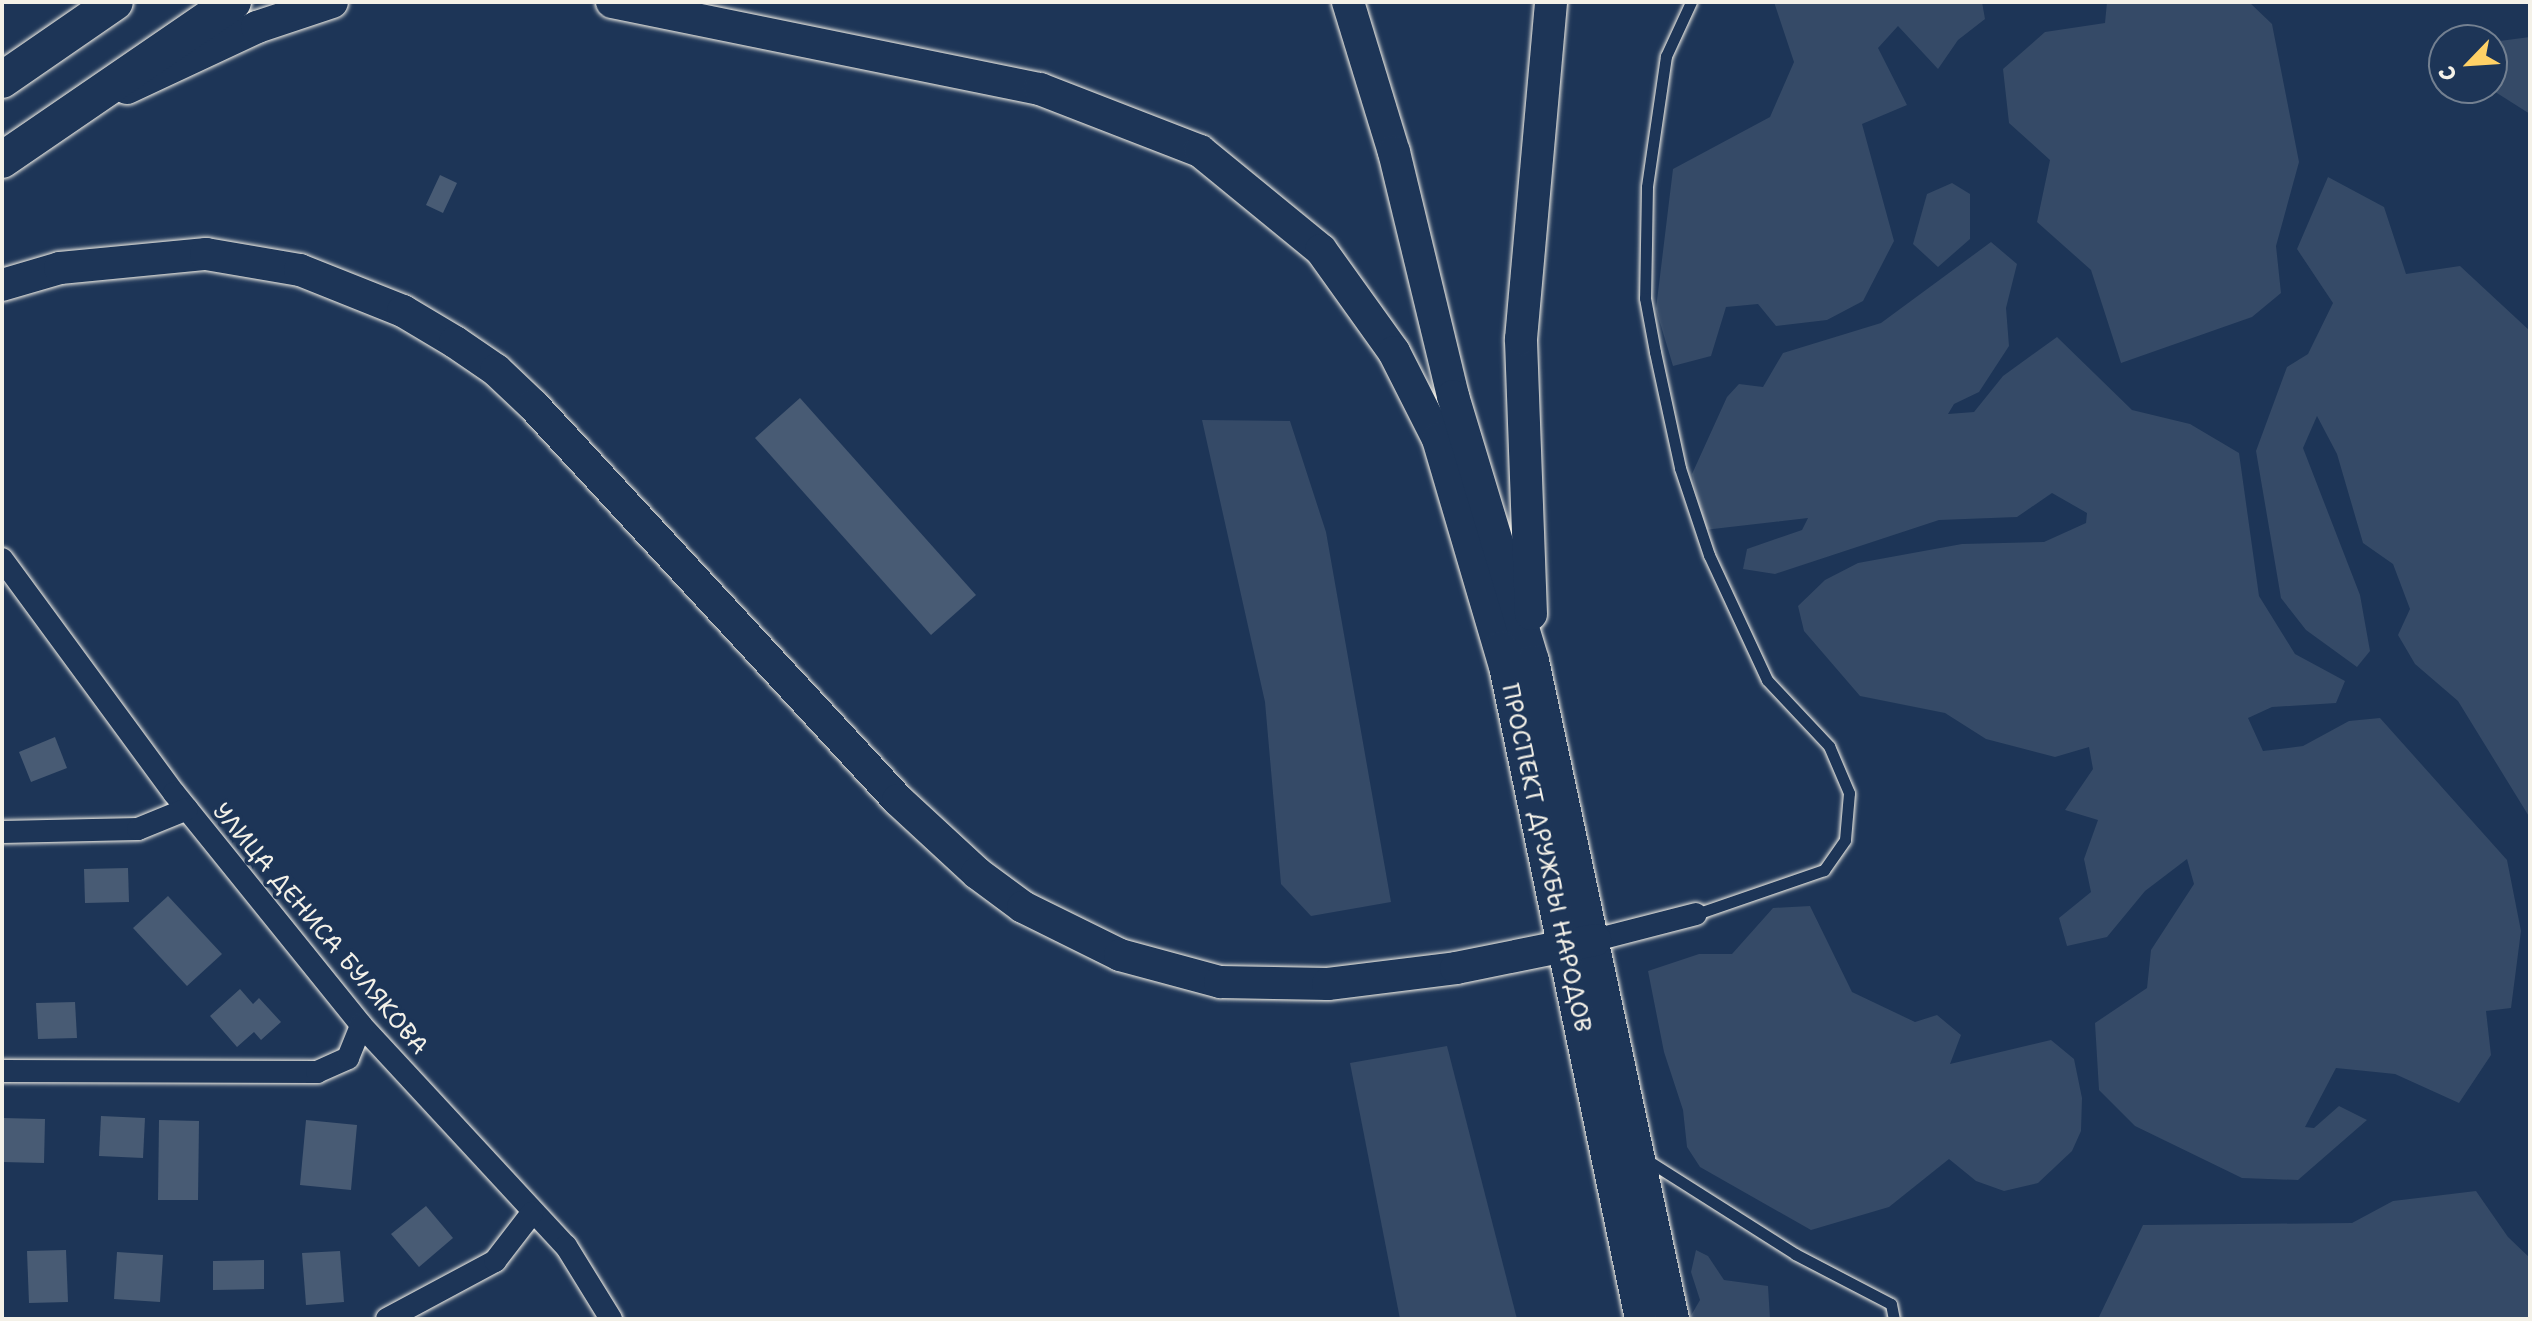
<!DOCTYPE html>
<meta charset="utf-8">
<style>
body{margin:0}
#map{position:relative;width:2532px;height:1321px;overflow:hidden;background:#1d3557;font-family:"Shantell Sans",sans-serif}
div>[style]{position:absolute}
.green>*{inset:0;background:#354a67}
.building>*{inset:0;background:#485b74}
.roads{filter:drop-shadow(0 0 2px #f4f1e8) drop-shadow(0 0 2px #f4f1e8)}
.lane>*{height:11px;margin:-5.5px;padding:0 5.5px;transform-origin:5.5px;border-radius:5.5px;background:#1d3557}
.street>*{height:22px;margin:-11px;padding:0 11px;transform-origin:11px;border-radius:11px;background:#1d3557}
.secondary>*{height:32px;margin:-16px;padding:0 16px;transform-origin:16px;border-radius:16px;background:#1d3557}
.primary>*{height:36px;margin:-18px;padding:0 18px;transform-origin:18px;border-radius:18px;background:#1d3557}
span{translate:-50% -50%;white-space:nowrap;text-align:center;line-height:1.15;-webkit-text-stroke:7px #1d3557;paint-order:stroke}
.street-label{font-size:24px;color:#f4f1e8}
.frame{position:absolute;inset:0;border:4px solid #f4f1e8;pointer-events:none}
.north{position:absolute;left:2428px;top:24px;width:80px;height:80px;box-sizing:border-box;background:#1d3557;border:2px solid #738091;border-radius:50%;rotate:245deg;font-size:22px;font-weight:700;line-height:32px;text-align:center;color:#f4f1e8}
.north::after{content:'';display:block;margin:auto;width:28px;height:36px;background:#ffd166;clip-path:polygon(50% 0,100% 100%,50% 72%,0 100%)}
</style>
<div id="map">
<div class="green">
<div style="clip-path:polygon(1774px 2px,1982px 2px,1985px 19px,1958px 40px,1938px 69px,1898px 26px,1878px 48px,1907px 105px,1862px 124px,1894px 241px,1863px 301px,1827px 320px,1776px 326px,1758px 304px,1726px 307px,1711px 356px,1673px 366px,1656px 309px,1673px 169px,1770px 117px,1794px 62px)"></div>
<div style="clip-path:polygon(2107px 2px,2249px 2px,2272px 24px,2299px 162px,2276px 246px,2281px 293px,2252px 317px,2121px 363px,2091px 270px,2037px 222px,2050px 160px,2009px 123px,2003px 69px,2045px 32px,2105px 23px)"></div>
<div style="clip-path:polygon(2530px 37px,2530px 114px,2489px 88px,2492px 42px)"></div>
<div style="clip-path:polygon(2328px 177px,2384px 207px,2406px 274px,2460px 266px,2530px 331px,2530px 818px,2458px 701px,2415px 664px,2398px 635px,2410px 609px,2393px 564px,2363px 543px,2337px 454px,2317px 416px,2303px 448px,2360px 595px,2370px 651px,2357px 667px,2306px 630px,2281px 598px,2256px 451px,2287px 367px,2308px 354px,2333px 303px,2297px 249px)"></div>
<div style="clip-path:polygon(1952px 183px,1970px 194px,1970px 239px,1938px 267px,1913px 244px,1927px 194px)"></div>
<div style="clip-path:polygon(1991px 242px,2017px 264px,2006px 308px,2009px 346px,1979px 392px,1954px 404px,1948px 414px,1974px 412px,2003px 376px,2057px 337px,2132px 410px,2190px 424px,2239px 453px,2259px 596px,2295px 654px,2345px 681px,2336px 703px,2272px 707px,2248px 718px,2263px 751px,2303px 746px,2349px 721px,2380px 718px,2507px 860px,2521px 931px,2511px 1008px,2486px 1011px,2491px 1055px,2459px 1103px,2395px 1074px,2336px 1068px,2305px 1127px,2314px 1128px,2339px 1106px,2367px 1120px,2298px 1180px,2242px 1178px,2135px 1126px,2099px 1090px,2095px 1023px,2147px 988px,2151px 950px,2194px 884px,2187px 859px,2145px 891px,2107px 937px,2067px 946px,2059px 918px,2091px 892px,2084px 859px,2098px 820px,2065px 810px,2093px 769px,2089px 747px,2055px 757px,1986px 739px,1945px 713px,1860px 696px,1804px 631px,1798px 606px,1825px 580px,1858px 563px,1962px 544px,2044px 542px,2086px 523px,2087px 513px,2052px 493px,2017px 517px,1939px 520px,1775px 574px,1743px 569px,1747px 549px,1802px 530px,1808px 518px,1704px 530px,1692px 474px,1727px 397px,1739px 384px,1763px 387px,1783px 353px,1881px 323px)"></div>
<div style="clip-path:polygon(1202px 420px,1290px 421px,1326px 532px,1391px 902px,1311px 916px,1281px 884px,1265px 702px)"></div>
<div style="clip-path:polygon(1810px 906px,1852px 992px,1915px 1022px,1937px 1015px,1961px 1035px,1950px 1064px,2051px 1040px,2074px 1059px,2082px 1098px,2081px 1131px,2072px 1151px,2038px 1183px,2004px 1191px,1976px 1181px,1949px 1159px,1889px 1207px,1811px 1230px,1700px 1167px,1687px 1147px,1683px 1110px,1664px 1052px,1648px 971px,1699px 954px,1732px 954px,1773px 908px)"></div>
<div style="clip-path:polygon(1447px 1046px,1517px 1319px,1400px 1319px,1350px 1063px)"></div>
<div style="clip-path:polygon(2476px 1191px,2508px 1237px,2530px 1258px,2530px 1319px,2098px 1319px,2143px 1225px,2352px 1223px,2393px 1201px)"></div>
<div style="clip-path:polygon(1696px 1250px,1708px 1256px,1724px 1280px,1768px 1286px,1770px 1319px,1689px 1319px,1700px 1300px,1691px 1272px)"></div>
</div>
<div class="building">
<div style="clip-path:polygon(440px 175px,457px 183px,443px 213px,426px 205px)"></div>
<div style="clip-path:polygon(800px 398px,976px 595px,931px 635px,755px 438px)"></div>
<div style="clip-path:polygon(55px 737px,67px 768px,31px 782px,19px 752px)"></div>
<div style="clip-path:polygon(128px 868px,129px 902px,85px 903px,84px 869px)"></div>
<div style="clip-path:polygon(168px 896px,222px 954px,187px 986px,133px 928px)"></div>
<div style="clip-path:polygon(240px 989px,253px 1004px,259px 998px,281px 1022px,261px 1040px,254px 1032px,237px 1047px,210px 1016px)"></div>
<div style="clip-path:polygon(75px 1002px,77px 1038px,38px 1039px,36px 1003px)"></div>
<div style="clip-path:polygon(101px 1116px,145px 1118px,143px 1158px,99px 1156px)"></div>
<div style="clip-path:polygon(2px 1118px,45px 1119px,44px 1163px,2px 1162px)"></div>
<div style="clip-path:polygon(159px 1120px,199px 1121px,198px 1200px,158px 1200px)"></div>
<div style="clip-path:polygon(306px 1120px,357px 1125px,351px 1190px,300px 1185px)"></div>
<div style="clip-path:polygon(426px 1206px,453px 1238px,419px 1267px,391px 1234px)"></div>
<div style="clip-path:polygon(66px 1250px,68px 1302px,29px 1303px,27px 1251px)"></div>
<div style="clip-path:polygon(340px 1251px,344px 1302px,306px 1305px,302px 1253px)"></div>
<div style="clip-path:polygon(117px 1252px,163px 1255px,160px 1302px,114px 1299px)"></div>
<div style="clip-path:polygon(264px 1260px,264px 1289px,213px 1290px,213px 1261px)"></div>
</div>
<div class="roads">
<div class="lane">
<div style="left:1691px;top:2px;width:60px;rotate:114.8deg"></div>
<div style="left:1666px;top:56px;width:132px;rotate:98.3deg"></div>
<div style="left:1647px;top:187px;width:111px;rotate:91deg"></div>
<div style="left:1645px;top:298px;width:55px;rotate:79.5deg"></div>
<div style="left:1655px;top:352px;width:119px;rotate:77.8deg"></div>
<div style="left:1680px;top:468px;width:92px;rotate:71.6deg"></div>
<div style="left:1709px;top:555px;width:138px;rotate:65.1deg"></div>
<div style="left:1767px;top:680px;width:91px;rotate:46.8deg"></div>
<div style="left:1829px;top:746px;width:51px;rotate:66.9deg"></div>
<div style="left:1849px;top:793px;width:47px;rotate:94.9deg"></div>
<div style="left:1845px;top:840px;width:37px;rotate:125deg"></div>
<div style="left:1824px;top:870px;width:135px;rotate:161deg"></div>
<div style="left:1647px;top:1160px;width:175px;rotate:32.4deg"></div>
<div style="left:1795px;top:1254px;width:108px;rotate:27.5deg"></div>
<div style="left:1891px;top:1304px;width:15px;rotate:79deg"></div>
</div>
<div class="street">
<div style="left:2px;top:559px;width:290px;rotate:53.7deg"></div>
<div style="left:174px;top:793px;width:298px;rotate:51.1deg"></div>
<div style="left:361px;top:1025px;width:301px;rotate:47.2deg"></div>
<div style="left:566px;top:1246px;width:86px;rotate:58.3deg"></div>
<div style="left:2px;top:832px;width:136px;rotate:-1.3deg"></div>
<div style="left:138px;top:829px;width:53px;rotate:-22.2deg"></div>
<div style="left:1595px;top:940px;width:104px;rotate:-14.4deg"></div>
<div style="left:2px;top:1071px;width:315px;rotate:0.2deg"></div>
<div style="left:317px;top:1072px;width:34px;rotate:-24deg"></div>
<div style="left:348px;top:1058px;width:35px;rotate:-68deg"></div>
<div style="left:387px;top:1319px;width:123px;rotate:-28.2deg"></div>
<div style="left:495px;top:1261px;width:61px;rotate:-52.4deg"></div>
</div>
<div class="secondary">
<div style="left:612px;top:2px;width:437px;rotate:11.5deg"></div>
<div style="left:1040px;top:89px;width:172px;rotate:21.2deg"></div>
<div style="left:1200px;top:151px;width:156px;rotate:39.3deg"></div>
<div style="left:1321px;top:250px;width:125px;rotate:54.4deg"></div>
<div style="left:1394px;top:352px;width:97px;rotate:63.2deg"></div>
<div style="left:1438px;top:439px;width:238px;rotate:73.6deg"></div>
<div style="left:1348px;top:2px;width:157px;rotate:73deg"></div>
<div style="left:1394px;top:152px;width:251px;rotate:76.4deg"></div>
<div style="left:1453px;top:396px;width:277px;rotate:73.2deg"></div>
<div style="left:1533px;top:661px;width:673px;rotate:77.99deg"></div>
<div style="left:127px;top:88px;width:144px;rotate:-25.1deg"></div>
<div style="left:257px;top:27px;width:79px;rotate:-18.4deg"></div>
<div style="left:2px;top:285px;width:60px;rotate:-16.3deg"></div>
<div style="left:60px;top:268px;width:147px;rotate:-5.5deg"></div>
<div style="left:206px;top:254px;width:95px;rotate:9.7deg"></div>
<div style="left:300px;top:270px;width:111px;rotate:21.7deg"></div>
<div style="left:403px;top:311px;width:61px;rotate:30.8deg"></div>
<div style="left:455px;top:342px;width:50px;rotate:34.3deg"></div>
<div style="left:496px;top:370px;width:51px;rotate:43.4deg"></div>
<div style="left:533px;top:405px;width:538px;rotate:47.26deg"></div>
<div style="left:898px;top:800px;width:108px;rotate:42.7deg"></div>
<div style="left:977px;top:873px;width:57px;rotate:36.5deg"></div>
<div style="left:1023px;top:907px;width:108px;rotate:26.3deg"></div>
<div style="left:1120px;top:955px;width:104px;rotate:15.1deg"></div>
<div style="left:1220px;top:982px;width:108px;rotate:1.1deg"></div>
<div style="left:1328px;top:984px;width:129px;rotate:-7.1deg"></div>
<div style="left:1456px;top:968px;width:142px;rotate:-11.4deg"></div>
<div style="left:1531px;top:614px;width:275px;rotate:-92.1deg"></div>
<div style="left:1521px;top:339px;width:338px;rotate:-84.9deg"></div>
<div style="left:1501px;top:647px;width:686px;rotate:78.23deg"></div>
</div>
<div class="primary">
<div style="left:2px;top:80px;width:137px;rotate:-34.6deg"></div>
<div style="left:2px;top:160px;width:280px;rotate:-34.4deg"></div>
</div>
</div>
<div class="street-label">
<span style="left:1546px;top:858px;rotate:78deg">ПРОСПЕКТ ДРУЖБЫ НАРОДОВ</span>
<span style="left:320px;top:929px;rotate:50deg">УЛИЦА ДЕНИСА БУЛЯКОВА</span>
</div>
<div class="frame"></div>
<div class="north">С</div>
</div>
